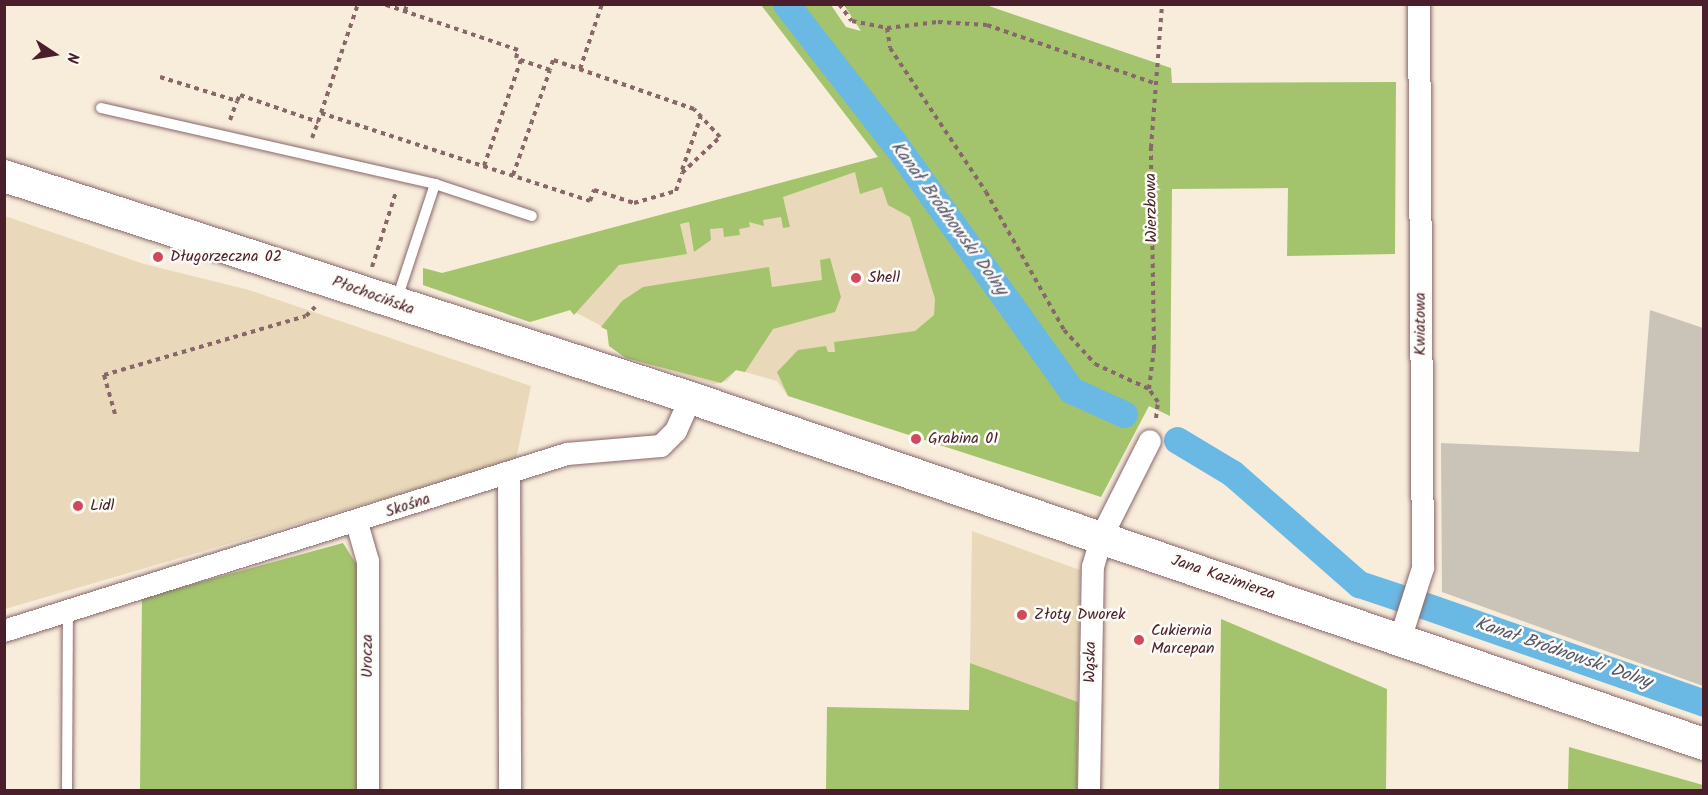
<!DOCTYPE html>
<meta charset="utf-8">
<style>
body{margin:0}
#map{position:relative;width:1708px;height:795px;overflow:hidden;background:#f8ecdb;font-family:Kalam,sans-serif}
div>[style]{position:absolute}
.built>*{inset:0;background:#e9d9ba}
.industrial>*{inset:0;background:#c9c3b8}
.green>*{inset:0;background:#a3c46c}
.canal>*{height:27px;margin:-13.5px;padding:0 13.5px;transform-origin:13.5px;border-radius:13.5px;background:#6ab8e4}
.path>*{height:4px;margin-top:-2px;transform-origin:0;background:repeating-linear-gradient(90deg,#876769 0 4.5px,transparent 0 9px)}
.roads{filter:drop-shadow(0 0 2px #876769) drop-shadow(0 0 2px #876769)}
.service>*{height:10px;margin:-5px;padding:0 5px;transform-origin:5px;border-radius:5px;background:#fff}
.minor>*{height:22px;margin:-11px;padding:0 11px;transform-origin:11px;border-radius:11px;background:#fff}
.secondary>*{height:32px;margin:-16px;padding:0 16px;transform-origin:16px;border-radius:16px;background:#fff}
.dots>*{width:16px;height:16px;translate:-50% -50%;box-sizing:border-box;border:3px solid #fdfcf7;border-radius:50%}
span{translate:-50% -50%;white-space:nowrap;text-align:center;line-height:1.15;-webkit-text-stroke:5px #fdfcf7;paint-order:stroke}
.street-label{font-size:16px;color:#4a1f2b}
.poi-label{font-size:16px;color:#4a1f2b}
.left{translate:0 -50%;text-align:left}
.water-label{font-size:18px;color:#55556c;font-style:italic}
.frame{position:absolute;inset:0;border:6px solid #4a1f2b;pointer-events:none}
.north{position:absolute;left:24px;top:24px;width:60px;height:60px;-webkit-text-stroke:4px #fdfcf7;paint-order:stroke;rotate:102deg;font-size:16px;font-weight:700;line-height:24px;text-align:center;color:#4a1f2b}
.north::after{content:'';display:block;margin:auto;width:21px;height:27px;background:#4a1f2b;clip-path:polygon(50% 0,100% 100%,50% 72%,0 100%)}
</style>
<div id="map">
<div class="built">
<div style="clip-path:polygon(879px 157px,1005px 331px,788px 396px,777px 381px,745px 372px,736px 370px,727px 381px,714px 384px,626px 358px,609px 346px,607px 329px,571px 310px,530px 322px,423px 285px,423px 268px,442px 273px)"></div>
<div style="clip-path:polygon(5px 216px,144px 264px,249px 290px,531px 386px,516px 460px,5px 609px)"></div>
<div style="clip-path:polygon(972px 531px,1080px 570px,1078px 702px,970px 663px)"></div>
</div>
<div class="industrial">
<div style="clip-path:polygon(1650px 310px,1703px 328px,1703px 686px,1442px 592px,1441px 443px,1639px 452px)"></div>
</div>
<div class="green">
<div style="clip-path:polygon(761px 5px,831px 5px,846px 27px,861px 31px,844px 5px,986px 5px,1171px 68px,1172px 83px,1396px 82px,1395px 254px,1287px 256px,1288px 188px,1172px 189px,1170px 416px,1149px 406px,1101px 497px,788px 396px,777px 372px,798px 350px,826px 346px,828px 352px,835px 352px,834px 342px,915px 331px,934px 315px,935px 299px,910px 217px,888px 205px,882px 187px,860px 194px,855px 172px,783px 197px,790px 227px,783px 228px,781px 217px,763px 220px,764px 226px,749px 222px,750px 227px,739px 229px,740px 235px,724px 237px,723px 228px,710px 229px,711px 240px,694px 252px,689px 222px,680px 224px,687px 254px,619px 265px,574px 315px,570px 310px,530px 322px,423px 285px,423px 268px,442px 273px,878px 157px)"></div>
<div style="clip-path:polygon(830px 258px,841px 297px,835px 312px,773px 329px,745px 372px,736px 370px,721px 383px,626px 358px,609px 346px,607px 330px,601px 327px,622px 301px,643px 287px,769px 267px,772px 287px,822px 280px,820px 260px)"></div>
<div style="clip-path:polygon(343px 543px,357px 565px,357px 790px,140px 790px,142px 598px)"></div>
<div style="clip-path:polygon(1221px 619px,1387px 689px,1386px 790px,1219px 790px)"></div>
<div style="clip-path:polygon(970px 663px,1078px 702px,1077px 790px,826px 790px,827px 707px,969px 710px)"></div>
<div style="clip-path:polygon(1569px 747px,1703px 785px,1703px 790px,1568px 790px)"></div>
</div>
<div class="canal">
<div style="left:786px;top:4px;width:177px;rotate:52.1deg"></div>
<div style="left:895px;top:144px;width:302px;rotate:54.4deg"></div>
<div style="left:1071px;top:390px;width:58px;rotate:24.4deg"></div>
<div style="left:1177px;top:440px;width:64px;rotate:31deg"></div>
<div style="left:1232px;top:473px;width:169px;rotate:41.2deg"></div>
<div style="left:1359px;top:584px;width:47px;rotate:18.4deg"></div>
<div style="left:1423px;top:605px;width:298px;rotate:19.2deg"></div>
</div>
<div class="path">
<div style="left:839px;top:4px;width:21px;rotate:53deg"></div>
<div style="left:852px;top:21px;width:36px;rotate:11deg"></div>
<div style="left:887px;top:28px;width:51px;rotate:-6.7deg"></div>
<div style="left:938px;top:22px;width:49px;rotate:3.5deg"></div>
<div style="left:987px;top:25px;width:177px;rotate:19.2deg"></div>
<div style="left:405px;top:11px;width:7px;rotate:-74deg"></div>
<div style="left:887px;top:28px;width:20px;rotate:81deg"></div>
<div style="left:890px;top:48px;width:173px;rotate:56.3deg"></div>
<div style="left:986px;top:192px;width:159px;rotate:60.5deg"></div>
<div style="left:1064px;top:330px;width:46px;rotate:47.6deg"></div>
<div style="left:1095px;top:364px;width:60px;rotate:24.8deg"></div>
<div style="left:580px;top:69px;width:69px;rotate:-71.3deg"></div>
<div style="left:160px;top:77px;width:81px;rotate:17.3deg"></div>
<div style="left:237px;top:101px;width:7px;rotate:-63deg"></div>
<div style="left:240px;top:95px;width:83px;rotate:19.1deg"></div>
<div style="left:318px;top:122px;width:9px;rotate:-72deg"></div>
<div style="left:321px;top:113px;width:283px;rotate:18.1deg"></div>
<div style="left:590px;top:201px;width:12px;rotate:-70deg"></div>
<div style="left:594px;top:190px;width:42px;rotate:18deg"></div>
<div style="left:634px;top:203px;width:44px;rotate:-15.9deg"></div>
<div style="left:676px;top:191px;width:19px;rotate:-72deg"></div>
<div style="left:682px;top:173px;width:52px;rotate:-43.5deg"></div>
<div style="left:720px;top:137px;width:38px;rotate:-133deg"></div>
<div style="left:694px;top:109px;width:149px;rotate:-160.8deg"></div>
<div style="left:553px;top:60px;width:10px;rotate:107deg"></div>
<div style="left:550px;top:70px;width:36px;rotate:-161deg"></div>
<div style="left:516px;top:58px;width:8px;rotate:-76deg"></div>
<div style="left:518px;top:50px;width:142px;rotate:-161.1deg"></div>
<div style="left:321px;top:113px;width:115px;rotate:-71.3deg"></div>
<div style="left:230px;top:120px;width:20px;rotate:-70deg"></div>
<div style="left:312px;top:138px;width:17px;rotate:-69deg"></div>
<div style="left:484px;top:166px;width:112px;rotate:-70.8deg"></div>
<div style="left:682px;top:170px;width:57px;rotate:-70.6deg"></div>
<div style="left:513px;top:175px;width:111px;rotate:-70.6deg"></div>
<div style="left:372px;top:267px;width:79px;rotate:-72.3deg"></div>
<div style="left:115px;top:414px;width:41px;rotate:-105.8deg"></div>
<div style="left:104px;top:375px;width:210px;rotate:-16.3deg"></div>
<div style="left:306px;top:316px;width:13px;rotate:-45deg"></div>
<div style="left:1156px;top:418px;width:16px;rotate:-83deg"></div>
<div style="left:1158px;top:402px;width:16px;rotate:-125deg"></div>
<div style="left:1149px;top:389px;width:40px;rotate:-82.9deg"></div>
<div style="left:1154px;top:349px;width:201px;rotate:-90.9deg"></div>
<div style="left:1151px;top:148px;width:144px;rotate:-85.6deg"></div>
</div>
<div class="roads">
<div class="service">
<div style="left:101px;top:108px;width:343px;rotate:12.8deg"></div>
<div style="left:435px;top:184px;width:102px;rotate:18.3deg"></div>
<div style="left:397px;top:299px;width:121px;rotate:-71.7deg"></div>
<div style="left:67px;top:790px;width:178px;rotate:-89.7deg"></div>
</div>
<div class="minor">
<div style="left:509px;top:474px;width:316px;rotate:89.8deg"></div>
<div style="left:357px;top:523px;width:40px;rotate:74deg"></div>
<div style="left:368px;top:561px;width:229px;rotate:90deg"></div>
<div style="left:4px;top:631px;width:590px;rotate:-17.45deg"></div>
<div style="left:567px;top:454px;width:94px;rotate:-4.9deg"></div>
<div style="left:661px;top:446px;width:21px;rotate:-45deg"></div>
<div style="left:676px;top:431px;width:36px;rotate:-66deg"></div>
<div style="left:1400px;top:640px;width:76px;rotate:-72.3deg"></div>
<div style="left:1423px;top:568px;width:564px;rotate:-90.41deg"></div>
<div style="left:1089px;top:790px;width:223px;rotate:-89deg"></div>
<div style="left:1093px;top:567px;width:32px;rotate:-74deg"></div>
<div style="left:1102px;top:536px;width:106px;rotate:-63.2deg"></div>
</div>
<div class="secondary">
<div style="left:4px;top:176px;width:722px;rotate:17.91deg"></div>
<div style="left:691px;top:398px;width:1070px;rotate:18.86deg"></div>
</div>
</div>
<div class="dots">
<div style="left:158px;top:257px;background:#d1495b"></div>
<div style="left:856px;top:278px;background:#d1495b"></div>
<div style="left:916px;top:439px;background:#d1495b"></div>
<div style="left:78px;top:506px;background:#d1495b"></div>
<div style="left:1022px;top:615px;background:#d1495b"></div>
<div style="left:1139px;top:640px;background:#d1495b"></div>
</div>
<div class="street-label">
<span style="left:1152px;top:208px;rotate:-91deg">Wierzbowa</span>
<span style="left:373px;top:296px;rotate:20deg">Płochocińska</span>
<span style="left:1421px;top:324px;rotate:-90deg">Kwiatowa</span>
<span style="left:408px;top:506px;rotate:-18deg">Skośna</span>
<span style="left:1223px;top:578px;rotate:19deg">Jana Kazimierza</span>
<span style="left:368px;top:656px;rotate:-90deg">Urocza</span>
<span style="left:1091px;top:662px;rotate:-89deg">Wąska</span>
</div>
<div class="poi-label">
<span class="left" style="left:170px;top:257px">Długorzeczna 02</span>
<span class="left" style="left:868px;top:278px">Shell</span>
<span class="left" style="left:928px;top:439px">Grabina 01</span>
<span class="left" style="left:90px;top:506px">Lidl</span>
<span class="left" style="left:1034px;top:615px">Złoty Dworek</span>
<span class="left" style="left:1151px;top:640px">Cukiernia<br>Marcepan</span>
</div>
<div class="water-label">
<span style="left:948px;top:219px;rotate:54deg">Kanał Bródnowski Dolny</span>
<span style="left:1563px;top:654px;rotate:19deg">Kanał Bródnowski Dolny</span>
</div>
<div class="frame"></div>
<div class="north">N</div>
</div>
